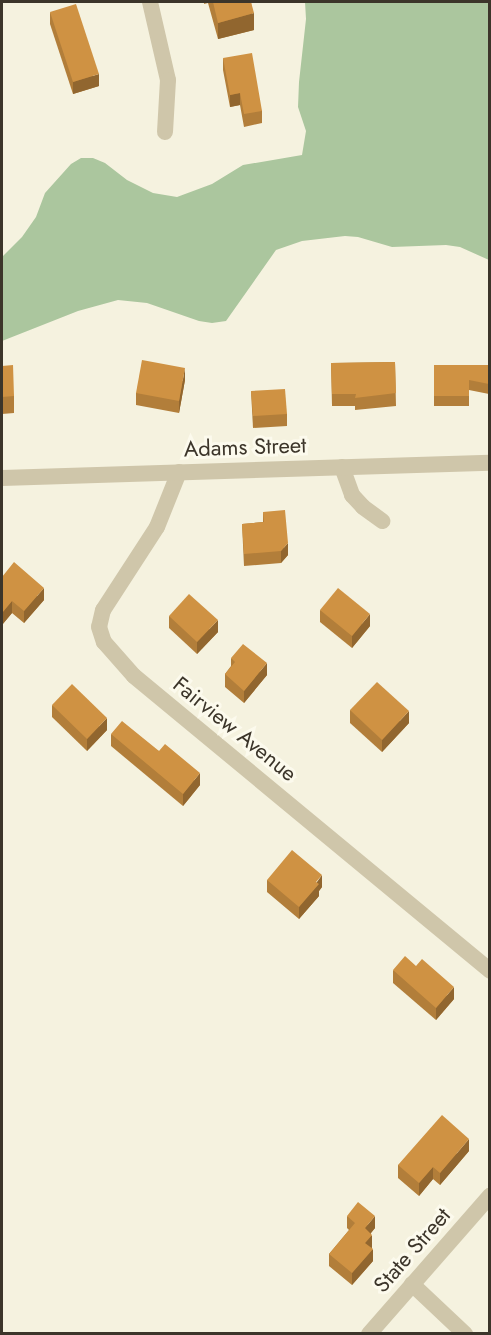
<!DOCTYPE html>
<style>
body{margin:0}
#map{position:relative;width:491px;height:1335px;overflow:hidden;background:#f5f2df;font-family:Jost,sans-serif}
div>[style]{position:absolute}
.green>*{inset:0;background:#abc69e}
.minor>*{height:16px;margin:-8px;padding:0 8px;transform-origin:8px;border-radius:8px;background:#cfc6aa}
.tertiary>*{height:16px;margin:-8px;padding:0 8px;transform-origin:8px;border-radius:8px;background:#cfc6aa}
.wall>*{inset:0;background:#b27e3a}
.shaded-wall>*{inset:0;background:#91662f}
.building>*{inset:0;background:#cf9243}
span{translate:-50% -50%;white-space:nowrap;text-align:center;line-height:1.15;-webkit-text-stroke:6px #fcfaed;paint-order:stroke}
.street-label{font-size:22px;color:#3c352a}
.frame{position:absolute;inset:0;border:3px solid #3c352a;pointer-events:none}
</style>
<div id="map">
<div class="green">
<div style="clip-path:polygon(305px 2px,489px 2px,489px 260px,460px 247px,446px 245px,392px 247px,358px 237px,345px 236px,302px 241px,276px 250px,226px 321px,212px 323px,199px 321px,147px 303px,118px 300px,78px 311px,2px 341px,2px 257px,22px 237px,36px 217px,45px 193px,71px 164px,81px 158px,93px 158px,105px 163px,127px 180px,153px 193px,177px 197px,212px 184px,243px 165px,302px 155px,306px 131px,298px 107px,299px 82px,306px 19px)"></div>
</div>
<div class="minor">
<div style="left:150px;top:2px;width:80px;rotate:77deg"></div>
<div style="left:168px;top:80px;width:52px;rotate:93.3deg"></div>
<div style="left:342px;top:467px;width:30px;rotate:70deg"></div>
<div style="left:352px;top:495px;width:16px;rotate:47deg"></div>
<div style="left:363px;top:507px;width:24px;rotate:36deg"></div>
<div style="left:179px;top:472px;width:59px;rotate:111.8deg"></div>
<div style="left:157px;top:527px;width:99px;rotate:123deg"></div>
<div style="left:103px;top:610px;width:17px;rotate:103deg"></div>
<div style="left:99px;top:627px;width:16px;rotate:72deg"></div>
<div style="left:104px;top:642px;width:45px;rotate:48.6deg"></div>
<div style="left:134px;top:676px;width:462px;rotate:39.6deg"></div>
<div style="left:412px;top:1284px;width:73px;rotate:43.3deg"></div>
<div style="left:369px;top:1334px;width:184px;rotate:-48.8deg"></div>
</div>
<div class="tertiary">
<div style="left:2px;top:478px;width:488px;rotate:-1.8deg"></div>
</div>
<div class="wall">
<div style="clip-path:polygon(204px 2px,251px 2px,254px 30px,218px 39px,208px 3px,204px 4px)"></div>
<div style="clip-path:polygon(50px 12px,99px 86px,73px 94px,50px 24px)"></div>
<div style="clip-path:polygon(223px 58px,262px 111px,262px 123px,244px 127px,240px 105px,230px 107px,223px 70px)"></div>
<div style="clip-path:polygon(395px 362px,396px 406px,355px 410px,355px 406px,332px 406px,331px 363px)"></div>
<div style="clip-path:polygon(434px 365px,489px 365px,489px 394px,469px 390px,469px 406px,434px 406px)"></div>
<div style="clip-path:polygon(2px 366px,14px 396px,14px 413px,2px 414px)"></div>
<div style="clip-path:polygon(185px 380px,179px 413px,136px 405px,136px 393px)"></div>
<div style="clip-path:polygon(251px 391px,287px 414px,287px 426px,253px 428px)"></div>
<div style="clip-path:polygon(263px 512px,288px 555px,281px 563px,244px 566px,242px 524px,263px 522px)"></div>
<div style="clip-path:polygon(2px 577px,44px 600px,24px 623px,12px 613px,2px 625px)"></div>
<div style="clip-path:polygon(320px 610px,370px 626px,352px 648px,320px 622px)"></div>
<div style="clip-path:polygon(169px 616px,218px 632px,197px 654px,169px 628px)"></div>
<div style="clip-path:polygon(231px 658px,267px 675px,244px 703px,225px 687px,225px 674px,231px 666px)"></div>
<div style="clip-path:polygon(52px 705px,107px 730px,87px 751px,52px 717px)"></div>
<div style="clip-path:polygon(350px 710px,409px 723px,382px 752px,350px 723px)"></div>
<div style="clip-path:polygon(111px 734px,159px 751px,200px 785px,183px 806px,111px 746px)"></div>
<div style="clip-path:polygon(267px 880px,322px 887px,319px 891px,319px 896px,299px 919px,267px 892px)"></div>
<div style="clip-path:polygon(393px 970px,454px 999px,436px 1020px,393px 983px)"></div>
<div style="clip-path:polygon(469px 1151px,440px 1185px,433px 1179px,419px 1196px,398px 1178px,398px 1165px)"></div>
<div style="clip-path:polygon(347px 1216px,375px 1228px,371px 1233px,373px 1261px,352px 1285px,329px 1266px,329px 1254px,349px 1230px,347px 1228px)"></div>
</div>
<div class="shaded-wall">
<div style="clip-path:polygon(254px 13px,254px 30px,218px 39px,218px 23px)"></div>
<div style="clip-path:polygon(99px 74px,99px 86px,73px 94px,73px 82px)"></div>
<div style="clip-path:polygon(240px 93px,240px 105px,230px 107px,230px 95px)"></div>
<div style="clip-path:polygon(185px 368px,185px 380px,179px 413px,179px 401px)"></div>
<div style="clip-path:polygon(288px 543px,288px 555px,281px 563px,281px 551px)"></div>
<div style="clip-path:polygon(44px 588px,44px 600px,24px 623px,24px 611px)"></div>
<div style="clip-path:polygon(12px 601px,12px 613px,2px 625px,2px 613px)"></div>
<div style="clip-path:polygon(370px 614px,370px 626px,352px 648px,352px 636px)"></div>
<div style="clip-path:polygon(218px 620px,218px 632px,197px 654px,197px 642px)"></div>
<div style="clip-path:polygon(267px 663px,267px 675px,244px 703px,244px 691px)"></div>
<div style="clip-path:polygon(409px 711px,409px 723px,382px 752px,382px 740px)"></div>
<div style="clip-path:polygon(107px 718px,107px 730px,87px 751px,87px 739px)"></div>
<div style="clip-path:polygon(200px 773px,200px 785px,183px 806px,183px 794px)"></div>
<div style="clip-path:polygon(322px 875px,322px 887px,319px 891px,319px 896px,299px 919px,299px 907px)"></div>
<div style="clip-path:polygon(454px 987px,454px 999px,436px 1020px,436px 1008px)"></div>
<div style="clip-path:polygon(469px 1139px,469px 1151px,440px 1185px,440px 1173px)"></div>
<div style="clip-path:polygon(433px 1167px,433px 1179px,419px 1196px,419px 1183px)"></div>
<div style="clip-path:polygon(375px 1216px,375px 1228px,365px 1240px,365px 1228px)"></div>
<div style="clip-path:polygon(372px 1235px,372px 1247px,365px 1255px,365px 1243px)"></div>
<div style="clip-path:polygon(373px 1249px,373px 1261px,352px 1285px,352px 1273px)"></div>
</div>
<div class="building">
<div style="clip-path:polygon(213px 2px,251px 2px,254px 13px,218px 23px)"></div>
<div style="clip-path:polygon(76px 4px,99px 74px,73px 82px,50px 12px)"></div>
<div style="clip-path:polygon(252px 53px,262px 111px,244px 114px,240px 93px,230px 95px,223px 58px)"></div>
<div style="clip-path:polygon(142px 360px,185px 368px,179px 401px,136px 393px)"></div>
<div style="clip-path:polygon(395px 362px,396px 393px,355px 398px,356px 394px,332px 394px,331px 363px)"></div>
<div style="clip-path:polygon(13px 365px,14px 396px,2px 397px,2px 366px)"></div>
<div style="clip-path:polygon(434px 365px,489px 365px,489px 384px,469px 380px,469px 396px,434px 396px)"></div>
<div style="clip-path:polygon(285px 389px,287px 414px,253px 416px,251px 391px)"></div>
<div style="clip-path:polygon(285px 510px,288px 543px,281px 551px,244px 554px,242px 524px,264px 522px,263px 512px)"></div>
<div style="clip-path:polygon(14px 562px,44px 588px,24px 611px,12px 601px,2px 613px,2px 577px)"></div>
<div style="clip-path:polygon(338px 588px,370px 614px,352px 636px,320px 610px)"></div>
<div style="clip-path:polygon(189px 594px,218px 620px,197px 642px,169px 616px)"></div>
<div style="clip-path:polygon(243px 644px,267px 663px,244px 691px,225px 674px,235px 662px,231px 658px)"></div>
<div style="clip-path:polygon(377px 682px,409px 711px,382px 740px,350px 710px)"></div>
<div style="clip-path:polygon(72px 684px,107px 718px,87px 739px,52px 705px)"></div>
<div style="clip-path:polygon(122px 721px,159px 751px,165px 744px,200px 773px,183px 794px,111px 734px)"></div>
<div style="clip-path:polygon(292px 850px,322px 875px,316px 882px,319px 884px,299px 907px,267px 880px)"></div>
<div style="clip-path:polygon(405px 956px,416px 966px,422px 959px,454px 987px,436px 1008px,393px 970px)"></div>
<div style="clip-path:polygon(442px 1115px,469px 1139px,440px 1173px,433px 1167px,419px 1183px,398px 1165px)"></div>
<div style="clip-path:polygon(358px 1202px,375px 1216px,365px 1228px,372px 1235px,365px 1243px,373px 1249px,352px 1273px,329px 1254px,355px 1223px,347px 1216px)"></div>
</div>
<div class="street-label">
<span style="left:245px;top:447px;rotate:-2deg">Adams Street</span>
<span style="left:235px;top:729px;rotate:39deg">Fairview Avenue</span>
<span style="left:412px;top:1250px;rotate:-49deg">State Street</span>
</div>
<div class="frame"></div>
</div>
